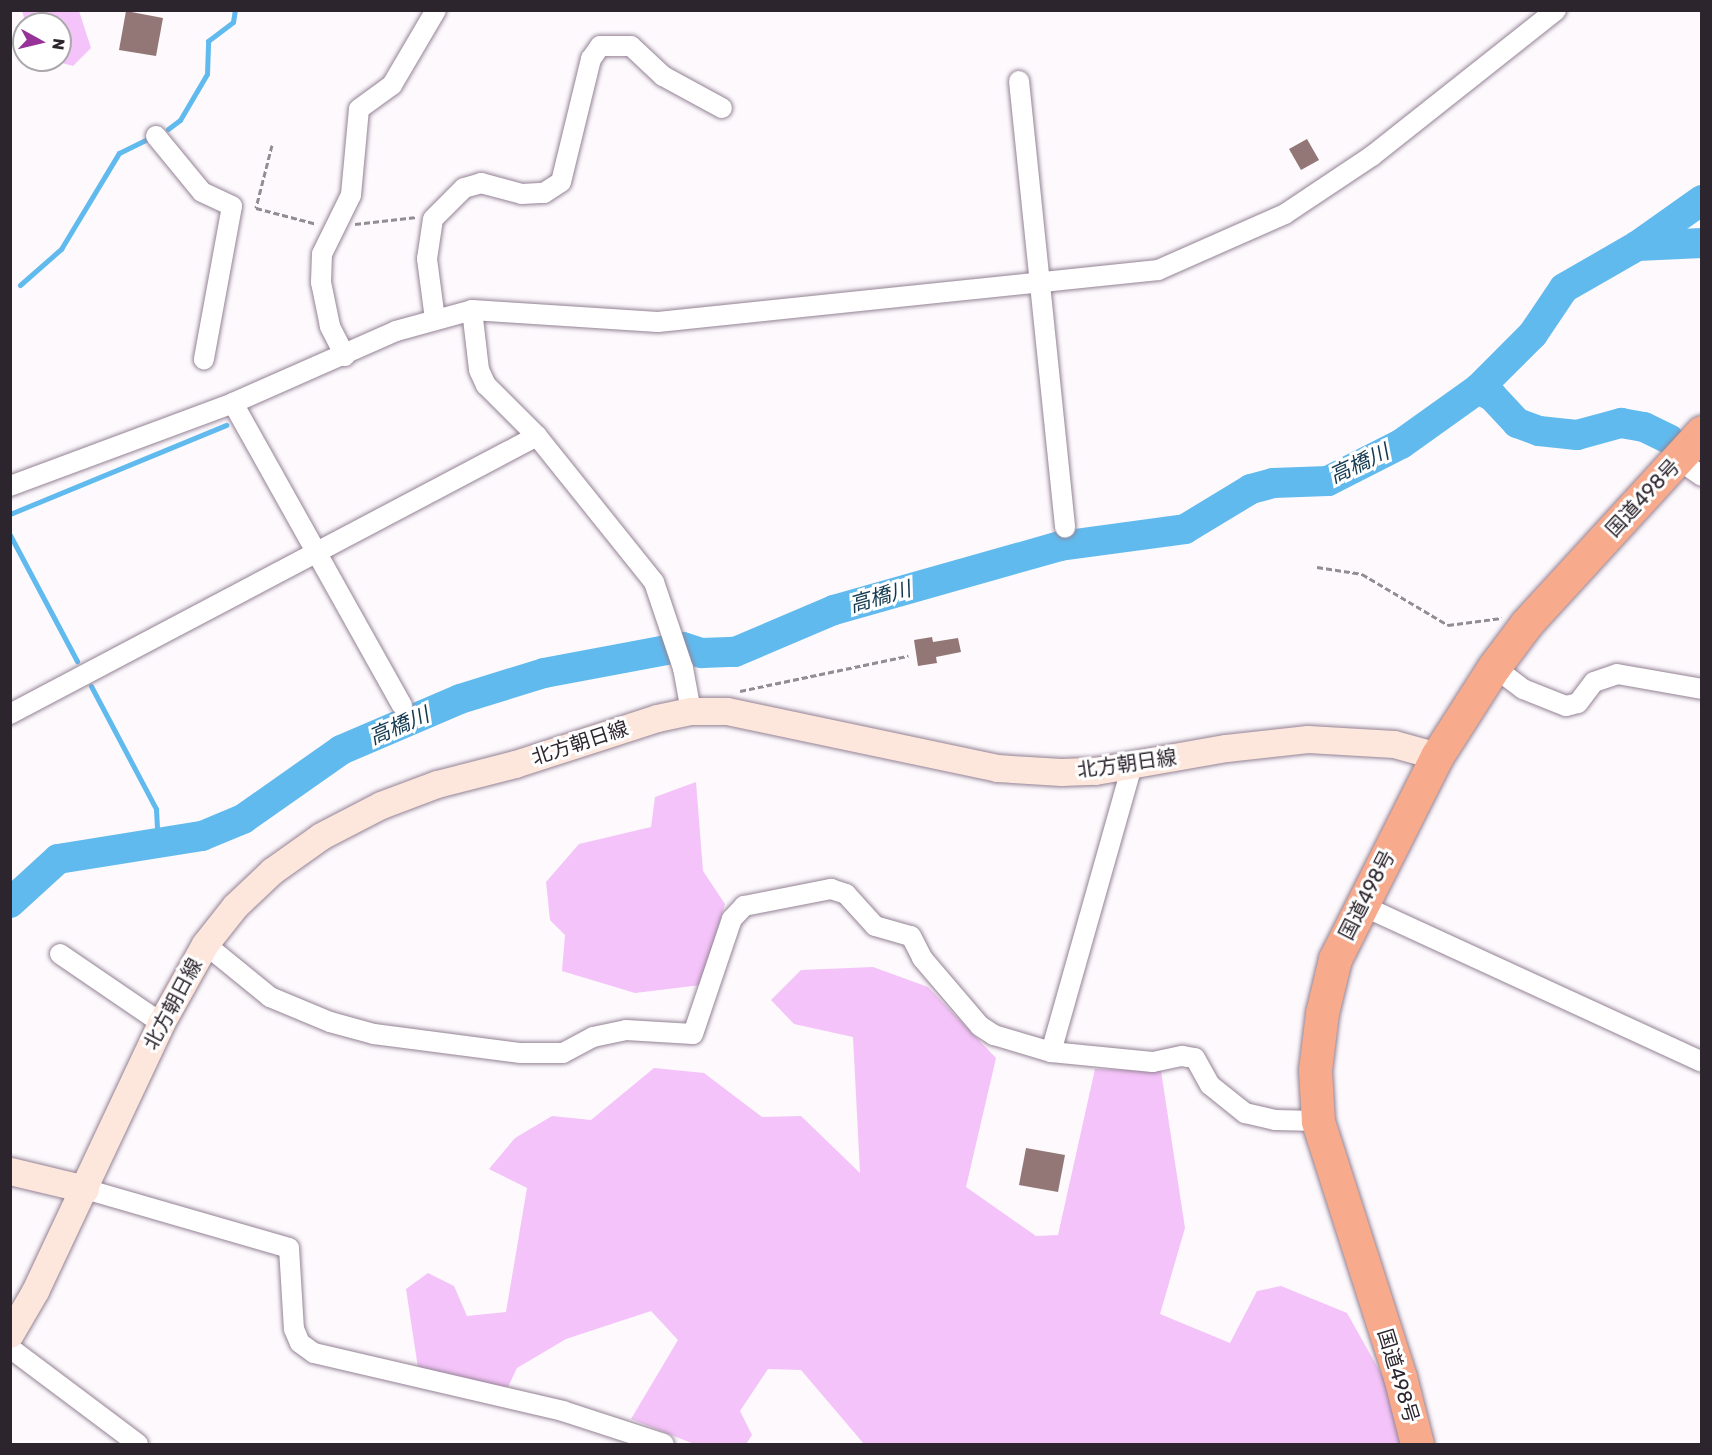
<!DOCTYPE html>
<meta charset="utf-8">
<style>
body{margin:0}
#map{position:relative;width:1712px;height:1455px;overflow:hidden;background:#fdf9fd;font-family:Rubik,"Noto Sans JP",sans-serif}
div>[style]{position:absolute}
.green>*{inset:0;background:#f4c3f9}
.stream>*{height:5px;margin:-2.5px;padding:0 2.5px;transform-origin:2.5px;border-radius:2.5px;background:#60baee}
.river>*{height:30px;margin:-15px;padding:0 15px;transform-origin:15px;border-radius:15px;background:#60baee}
.building>*{inset:0;background:#927776}
.path>*{height:3px;margin-top:-1.5px;transform-origin:0;background:repeating-linear-gradient(90deg,#928d93 0 6px,transparent 0 9px)}
.roads{filter:drop-shadow(0 0 2px #938294) drop-shadow(0 0 2px #938294)}
.street>*{height:20px;margin:-10px;padding:0 10px;transform-origin:10px;border-radius:10px;background:#fff}
.secondary>*{height:27px;margin:-13.5px;padding:0 13.5px;transform-origin:13.5px;border-radius:13.5px;background:#fde6dc}
.highway>*{height:33px;margin:-16.5px;padding:0 16.5px;transform-origin:16.5px;border-radius:16.5px;background:#f7ab8c}
span{translate:-50% -50%;white-space:nowrap;text-align:center;line-height:1.15;-webkit-text-stroke:6px #fff;paint-order:stroke}
.street-label{font-size:20px;color:#2c252d}
.water-label{font-size:21px;color:#133a50;font-style:italic}
.frame{position:absolute;inset:0;border:12px solid #2c252d;pointer-events:none}
.north{position:absolute;left:12px;top:12px;width:60px;height:60px;box-sizing:border-box;background:#fff;border:2px solid #aba8ab;border-radius:50%;rotate:98deg;font-size:16px;font-weight:700;line-height:24px;text-align:center;color:#2c252d}
.north::after{content:'';display:block;margin:auto;width:21px;height:27px;background:#973398;clip-path:polygon(50% 0,100% 100%,50% 72%,0 100%)}
</style>
<div id="map">
<div class="green">
<div style="clip-path:polygon(22px 11px,79px 11px,91px 48px,73px 66px,51px 60px,60px 60px,60px 24px,26px 24px)"></div>
<div style="clip-path:polygon(696px 782px,703px 871px,725px 904px,701px 985px,635px 993px,562px 971px,565px 935px,550px 920px,546px 882px,579px 844px,651px 827px,655px 797px)"></div>
<div style="clip-path:polygon(873px 967px,928px 987px,996px 1058px,966px 1187px,1036px 1236px,1058px 1235px,1095px 1069px,1161px 1071px,1185px 1228px,1160px 1314px,1230px 1343px,1257px 1291px,1281px 1286px,1347px 1313px,1387px 1384px,1402px 1444px,864px 1444px,801px 1370px,768px 1369px,740px 1411px,752px 1435px,746px 1444px,694px 1444px,631px 1419px,678px 1340px,651px 1311px,566px 1339px,517px 1368px,507px 1389px,418px 1368px,406px 1289px,428px 1273px,454px 1286px,467px 1316px,506px 1312px,527px 1188px,489px 1169px,515px 1138px,552px 1116px,591px 1120px,654px 1068px,704px 1073px,762px 1117px,801px 1116px,860px 1173px,853px 1037px,794px 1024px,771px 1000px,801px 970px)"></div>
</div>
<div class="stream">
<div style="left:168px;top:129px;width:15px;rotate:-37deg"></div>
<div style="left:180px;top:120px;width:53px;rotate:-59.6deg"></div>
<div style="left:207px;top:74px;width:33px;rotate:-88deg"></div>
<div style="left:208px;top:41px;width:31px;rotate:-37deg"></div>
<div style="left:233px;top:22px;width:12px;rotate:-81deg"></div>
<div style="left:20px;top:285px;width:55px;rotate:-41.3deg"></div>
<div style="left:61px;top:249px;width:112px;rotate:-58.9deg"></div>
<div style="left:119px;top:153px;width:30px;rotate:-26deg"></div>
<div style="left:10px;top:514px;width:234px;rotate:-22.4deg"></div>
<div style="left:10px;top:535px;width:143px;rotate:62deg"></div>
<div style="left:91px;top:686px;width:139px;rotate:62.1deg"></div>
<div style="left:156px;top:809px;width:34px;rotate:87deg"></div>
</div>
<div class="river">
<div style="left:1637px;top:246px;width:65px;rotate:-2.6deg"></div>
<div style="left:1478px;top:389px;width:16px;rotate:27deg"></div>
<div style="left:1492px;top:396px;width:37px;rotate:47deg"></div>
<div style="left:1517px;top:423px;width:23px;rotate:20deg"></div>
<div style="left:1539px;top:431px;width:38px;rotate:6deg"></div>
<div style="left:1577px;top:435px;width:46px;rotate:-15.3deg"></div>
<div style="left:1621px;top:423px;width:23px;rotate:10deg"></div>
<div style="left:1644px;top:427px;width:28px;rotate:26deg"></div>
<div style="left:1701px;top:458px;width:1px;rotate:45deg"></div>
<div style="left:10px;top:903px;width:65px;rotate:-42.5deg"></div>
<div style="left:58px;top:859px;width:146px;rotate:-9.1deg"></div>
<div style="left:202px;top:836px;width:44px;rotate:-22.5deg"></div>
<div style="left:243px;top:819px;width:120px;rotate:-35.1deg"></div>
<div style="left:341px;top:750px;width:129px;rotate:-23.2deg"></div>
<div style="left:460px;top:699px;width:88px;rotate:-17.2deg"></div>
<div style="left:544px;top:673px;width:141px;rotate:-10.6deg"></div>
<div style="left:683px;top:647px;width:20px;rotate:18deg"></div>
<div style="left:702px;top:653px;width:33px;rotate:-2deg"></div>
<div style="left:735px;top:652px;width:108px;rotate:-23deg"></div>
<div style="left:834px;top:610px;width:235px;rotate:-15.8deg"></div>
<div style="left:1060px;top:546px;width:126px;rotate:-7.7deg"></div>
<div style="left:1185px;top:529px;width:77px;rotate:-31.2deg"></div>
<div style="left:1251px;top:489px;width:23px;rotate:-15deg"></div>
<div style="left:1273px;top:483px;width:55px;rotate:-2.1deg"></div>
<div style="left:1328px;top:481px;width:82px;rotate:-26.9deg"></div>
<div style="left:1401px;top:444px;width:95px;rotate:-35.5deg"></div>
<div style="left:1478px;top:389px;width:78px;rotate:-45deg"></div>
<div style="left:1533px;top:334px;width:55px;rotate:-56deg"></div>
<div style="left:1564px;top:288px;width:84px;rotate:-29.9deg"></div>
<div style="left:1637px;top:246px;width:80px;rotate:-35.3deg"></div>
</div>
<div class="building">
<div style="clip-path:polygon(126px 11px,163px 18px,156px 56px,119px 50px)"></div>
<div style="clip-path:polygon(1307px 139px,1319px 160px,1301px 170px,1289px 149px)"></div>
<div style="clip-path:polygon(932px 637px,933px 642px,958px 638px,961px 652px,936px 657px,937px 663px,918px 666px,914px 640px)"></div>
<div style="clip-path:polygon(1026px 1148px,1065px 1155px,1058px 1192px,1019px 1185px)"></div>
</div>
<div class="path">
<div style="left:272px;top:145px;width:65px;rotate:104.3deg"></div>
<div style="left:256px;top:208px;width:63px;rotate:14.7deg"></div>
<div style="left:355px;top:224px;width:62px;rotate:-6.4deg"></div>
<div style="left:1317px;top:567px;width:46px;rotate:8.8deg"></div>
<div style="left:1362px;top:574px;width:100px;rotate:30.7deg"></div>
<div style="left:1448px;top:625px;width:54px;rotate:-7.4deg"></div>
<div style="left:740px;top:691px;width:172px;rotate:-11.8deg"></div>
</div>
<div class="roads">
<div class="street">
<div style="left:1019px;top:81px;width:449px;rotate:84.1deg"></div>
<div style="left:156px;top:136px;width:72px;rotate:50.6deg"></div>
<div style="left:202px;top:192px;width:33px;rotate:25deg"></div>
<div style="left:232px;top:206px;width:156px;rotate:100.4deg"></div>
<div style="left:472px;top:310px;width:60px;rotate:83.3deg"></div>
<div style="left:479px;top:370px;width:17px;rotate:65deg"></div>
<div style="left:486px;top:385px;width:72px;rotate:45deg"></div>
<div style="left:537px;top:436px;width:187px;rotate:51.3deg"></div>
<div style="left:654px;top:582px;width:91px;rotate:71.4deg"></div>
<div style="left:683px;top:668px;width:44px;rotate:79.5deg"></div>
<div style="left:435px;top:319px;width:61px;rotate:-97.6deg"></div>
<div style="left:427px;top:259px;width:40px;rotate:-81.5deg"></div>
<div style="left:433px;top:219px;width:44px;rotate:-45deg"></div>
<div style="left:464px;top:188px;width:18px;rotate:-16deg"></div>
<div style="left:481px;top:183px;width:42px;rotate:15deg"></div>
<div style="left:522px;top:194px;width:22px;rotate:-3deg"></div>
<div style="left:544px;top:193px;width:20px;rotate:-33deg"></div>
<div style="left:561px;top:182px;width:127px;rotate:-76.3deg"></div>
<div style="left:591px;top:59px;width:16px;rotate:-55deg"></div>
<div style="left:600px;top:46px;width:31px"></div>
<div style="left:631px;top:46px;width:44px;rotate:43.2deg"></div>
<div style="left:663px;top:76px;width:67px;rotate:28.5deg"></div>
<div style="left:345px;top:356px;width:34px;rotate:-117deg"></div>
<div style="left:330px;top:326px;width:45px;rotate:-101.6deg"></div>
<div style="left:321px;top:282px;width:28px;rotate:-88deg"></div>
<div style="left:322px;top:254px;width:66px;rotate:-63.8deg"></div>
<div style="left:351px;top:195px;width:86px;rotate:-84.7deg"></div>
<div style="left:359px;top:109px;width:41px;rotate:-36deg"></div>
<div style="left:392px;top:85px;width:87px;rotate:-59.6deg"></div>
<div style="left:233px;top:403px;width:347px;rotate:60.8deg"></div>
<div style="left:1679px;top:460px;width:28px;rotate:35deg"></div>
<div style="left:10px;top:486px;width:238px;rotate:-20.4deg"></div>
<div style="left:233px;top:403px;width:178px;rotate:-23.8deg"></div>
<div style="left:396px;top:331px;width:79px;rotate:-15.4deg"></div>
<div style="left:472px;top:310px;width:186px;rotate:3.7deg"></div>
<div style="left:658px;top:322px;width:503px;rotate:-5.94deg"></div>
<div style="left:1158px;top:270px;width:139px;rotate:-23.8deg"></div>
<div style="left:1285px;top:214px;width:105px;rotate:-33.7deg"></div>
<div style="left:1372px;top:156px;width:235px;rotate:-38.4deg"></div>
<div style="left:1494px;top:667px;width:36px;rotate:37deg"></div>
<div style="left:1523px;top:689px;width:46px;rotate:21.6deg"></div>
<div style="left:1566px;top:706px;width:12px;rotate:-14deg"></div>
<div style="left:1578px;top:703px;width:26px;rotate:-53deg"></div>
<div style="left:1594px;top:682px;width:24px;rotate:-19deg"></div>
<div style="left:1617px;top:674px;width:86px;rotate:10deg"></div>
<div style="left:10px;top:714px;width:596px;rotate:-27.81deg"></div>
<div style="left:1361px;top:905px;width:375px;rotate:24.7deg"></div>
<div style="left:205px;top:944px;width:84px;rotate:39.2deg"></div>
<div style="left:270px;top:997px;width:65px;rotate:22.6deg"></div>
<div style="left:330px;top:1022px;width:46px;rotate:15.3deg"></div>
<div style="left:374px;top:1034px;width:148px;rotate:7.4deg"></div>
<div style="left:521px;top:1053px;width:42px"></div>
<div style="left:563px;top:1053px;width:34px;rotate:-28deg"></div>
<div style="left:593px;top:1037px;width:34px;rotate:-12deg"></div>
<div style="left:626px;top:1030px;width:67px;rotate:3.4deg"></div>
<div style="left:693px;top:1034px;width:121px;rotate:-71.3deg"></div>
<div style="left:732px;top:919px;width:18px;rotate:-47deg"></div>
<div style="left:744px;top:906px;width:89px;rotate:-11.1deg"></div>
<div style="left:831px;top:889px;width:16px;rotate:18deg"></div>
<div style="left:846px;top:894px;width:43px;rotate:47.8deg"></div>
<div style="left:875px;top:926px;width:37px;rotate:16deg"></div>
<div style="left:911px;top:936px;width:25px;rotate:63deg"></div>
<div style="left:922px;top:958px;width:89px;rotate:49.5deg"></div>
<div style="left:980px;top:1026px;width:17px;rotate:33deg"></div>
<div style="left:994px;top:1035px;width:59px;rotate:16.6deg"></div>
<div style="left:1051px;top:1052px;width:102px;rotate:5.6deg"></div>
<div style="left:1153px;top:1062px;width:30px;rotate:-12deg"></div>
<div style="left:1182px;top:1056px;width:13px;rotate:9deg"></div>
<div style="left:1195px;top:1058px;width:31px;rotate:61deg"></div>
<div style="left:1210px;top:1085px;width:45px;rotate:38.7deg"></div>
<div style="left:1245px;top:1113px;width:31px;rotate:13deg"></div>
<div style="left:1275px;top:1120px;width:43px;rotate:1.3deg"></div>
<div style="left:60px;top:954px;width:122px;rotate:34.3deg"></div>
<div style="left:1051px;top:1052px;width:297px;rotate:-74.2deg"></div>
<div style="left:85px;top:1189px;width:212px;rotate:16.1deg"></div>
<div style="left:289px;top:1248px;width:81px;rotate:86.5deg"></div>
<div style="left:294px;top:1329px;width:15px;rotate:67deg"></div>
<div style="left:300px;top:1343px;width:17px;rotate:36deg"></div>
<div style="left:314px;top:1353px;width:256px;rotate:13.1deg"></div>
<div style="left:563px;top:1411px;width:106px;rotate:18.1deg"></div>
<div style="left:10px;top:1348px;width:160px;rotate:36.9deg"></div>
</div>
<div class="secondary">
<div style="left:10px;top:1171px;width:77px;rotate:13.5deg"></div>
<div style="left:10px;top:1334px;width:50px;rotate:-59.8deg"></div>
<div style="left:35px;top:1291px;width:296px;rotate:-64.8deg"></div>
<div style="left:161px;top:1023px;width:90px;rotate:-60.9deg"></div>
<div style="left:205px;top:944px;width:48px;rotate:-51.7deg"></div>
<div style="left:235px;top:906px;width:51px;rotate:-43.4deg"></div>
<div style="left:272px;top:871px;width:60px;rotate:-35.5deg"></div>
<div style="left:321px;top:836px;width:68px;rotate:-27.3deg"></div>
<div style="left:381px;top:805px;width:60px;rotate:-20.6deg"></div>
<div style="left:437px;top:784px;width:81px;rotate:-14.4deg"></div>
<div style="left:515px;top:764px;width:149px;rotate:-17.9deg"></div>
<div style="left:657px;top:718px;width:35px;rotate:-12deg"></div>
<div style="left:691px;top:711px;width:36px"></div>
<div style="left:727px;top:711px;width:276px;rotate:11.9deg"></div>
<div style="left:997px;top:768px;width:64px;rotate:3.6deg"></div>
<div style="left:1061px;top:772px;width:34px;rotate:-2deg"></div>
<div style="left:1095px;top:771px;width:133px;rotate:-10deg"></div>
<div style="left:1226px;top:748px;width:82px;rotate:-6.3deg"></div>
<div style="left:1308px;top:739px;width:86px;rotate:3.3deg"></div>
<div style="left:1394px;top:744px;width:45px;rotate:15.6deg"></div>
</div>
<div class="highway">
<div style="left:1417px;top:1444px;width:69px;rotate:-104.2deg"></div>
<div style="left:1400px;top:1377px;width:269px;rotate:-107.8deg"></div>
<div style="left:1318px;top:1121px;width:51px;rotate:-93.4deg"></div>
<div style="left:1315px;top:1070px;width:57px;rotate:-83deg"></div>
<div style="left:1322px;top:1013px;width:56px;rotate:-76.5deg"></div>
<div style="left:1335px;top:959px;width:227px;rotate:-63.3deg"></div>
<div style="left:1437px;top:756px;width:106px;rotate:-57.4deg"></div>
<div style="left:1494px;top:667px;width:55px;rotate:-53.1deg"></div>
<div style="left:1527px;top:623px;width:259px;rotate:-47.5deg"></div>
</div>
</div>
<div class="street-label">
<span style="left:1643px;top:498px;rotate:-47deg">国道498号</span>
<span style="left:580px;top:743px;rotate:-18deg">北方朝日線</span>
<span style="left:1127px;top:764px;rotate:-8deg">北方朝日線</span>
<span style="left:1367px;top:895px;rotate:-63deg">国道498号</span>
<span style="left:173px;top:1004px;rotate:-62deg">北方朝日線</span>
<span style="left:1398px;top:1376px;rotate:73deg">国道498号</span>
</div>
<div class="water-label">
<span style="left:1359px;top:464px;rotate:-25deg">高橋川</span>
<span style="left:880px;top:597px;rotate:-16deg">高橋川</span>
<span style="left:399px;top:726px;rotate:-23deg">高橋川</span>
</div>
<div class="frame"></div>
<div class="north">N</div>
</div>
